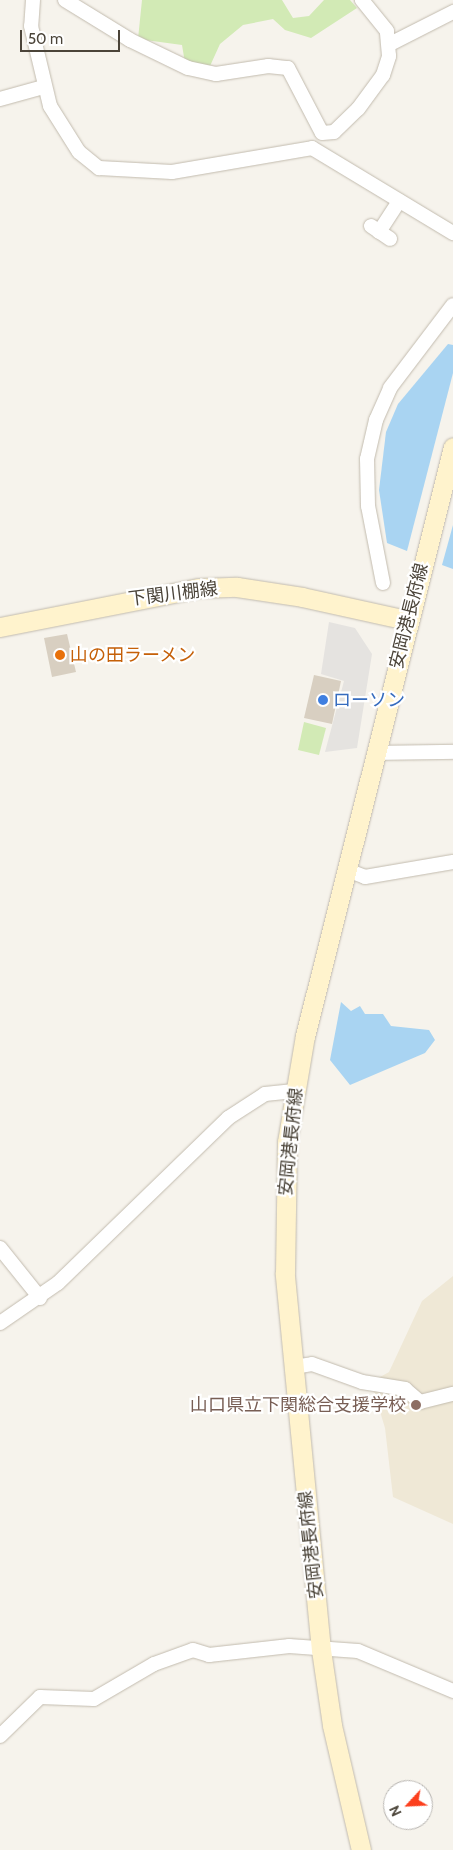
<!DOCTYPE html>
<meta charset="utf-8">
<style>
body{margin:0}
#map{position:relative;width:453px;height:1850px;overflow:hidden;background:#f6f3ec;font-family:Cabin,"Noto Sans JP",sans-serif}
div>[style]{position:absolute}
.education>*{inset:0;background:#efe8d6}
.green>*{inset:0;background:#d2eab5}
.parking>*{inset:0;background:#e5e3e0}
.water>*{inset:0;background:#a9d4f2}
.building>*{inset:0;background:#d8cfc1}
.roads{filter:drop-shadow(0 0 1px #c2bbae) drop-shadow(0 0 1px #c2bbae)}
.street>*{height:14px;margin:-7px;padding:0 7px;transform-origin:7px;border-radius:7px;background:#fff}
.secondary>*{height:19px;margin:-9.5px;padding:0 9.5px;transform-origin:9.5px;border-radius:9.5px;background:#fff3cd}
.dots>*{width:14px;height:14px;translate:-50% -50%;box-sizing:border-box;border:2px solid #fff;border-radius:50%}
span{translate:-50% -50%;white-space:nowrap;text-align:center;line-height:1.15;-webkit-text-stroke:4.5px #fff;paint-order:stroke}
.street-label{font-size:18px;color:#4b4439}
.food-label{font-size:18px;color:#c56008}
.left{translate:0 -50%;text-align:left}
.shop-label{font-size:18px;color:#366cbe}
.education-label{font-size:18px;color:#785e54}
.right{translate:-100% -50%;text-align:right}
.north{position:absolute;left:383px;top:1780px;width:50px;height:50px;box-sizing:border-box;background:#fff;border:1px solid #b7b4b0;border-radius:50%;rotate:245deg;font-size:14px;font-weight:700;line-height:20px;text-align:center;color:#4b4439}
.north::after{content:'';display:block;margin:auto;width:18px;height:22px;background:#fc3f1d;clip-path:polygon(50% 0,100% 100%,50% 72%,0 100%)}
.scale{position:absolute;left:20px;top:30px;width:100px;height:22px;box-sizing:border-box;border:2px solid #4b4439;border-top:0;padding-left:6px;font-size:15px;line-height:18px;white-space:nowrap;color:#4b4439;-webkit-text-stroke:4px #fff;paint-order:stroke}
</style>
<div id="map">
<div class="education">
<div style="clip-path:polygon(453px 1276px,453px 1524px,393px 1497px,385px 1428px,371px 1382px,389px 1372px,422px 1301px)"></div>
</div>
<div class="green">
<div style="clip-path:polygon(142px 0,282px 0,293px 18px,309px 16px,324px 0,350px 0,357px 8px,311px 38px,285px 30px,273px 19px,243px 25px,220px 44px,210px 66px,185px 63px,182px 45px,138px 39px)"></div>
<div style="clip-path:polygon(304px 722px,326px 728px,319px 755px,298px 750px)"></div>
</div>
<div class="parking">
<div style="clip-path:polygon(329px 622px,355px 628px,372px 654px,357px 748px,325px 752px,344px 681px,321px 674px)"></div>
</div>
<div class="water">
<div style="clip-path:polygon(448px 344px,453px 345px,453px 373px,407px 551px,387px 543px,379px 490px,386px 432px,398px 404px)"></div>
<div style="clip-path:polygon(453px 525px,453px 569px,442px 565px)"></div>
<div style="clip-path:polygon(341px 1002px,351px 1011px,360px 1006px,365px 1014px,383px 1014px,391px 1026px,429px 1030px,435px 1040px,425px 1053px,350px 1085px,330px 1060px)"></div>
</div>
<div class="building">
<div style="clip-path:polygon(67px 634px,76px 672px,52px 677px,44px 638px)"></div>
<div style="clip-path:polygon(314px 675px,341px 681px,332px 724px,304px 718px)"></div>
</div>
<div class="roads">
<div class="street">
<div style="left:33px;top:0;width:26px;rotate:94deg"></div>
<div style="left:31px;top:26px;width:82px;rotate:76.6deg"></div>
<div style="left:50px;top:106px;width:54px;rotate:57.8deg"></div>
<div style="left:79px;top:152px;width:26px;rotate:39deg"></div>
<div style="left:99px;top:168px;width:73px;rotate:3.1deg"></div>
<div style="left:172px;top:172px;width:142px;rotate:-9.7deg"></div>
<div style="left:312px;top:148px;width:165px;rotate:31.1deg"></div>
<div style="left:65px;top:0;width:76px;rotate:31.6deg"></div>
<div style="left:130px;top:40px;width:64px;rotate:25.8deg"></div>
<div style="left:188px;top:68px;width:29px;rotate:12deg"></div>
<div style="left:216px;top:74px;width:53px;rotate:-8.7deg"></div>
<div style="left:268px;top:66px;width:20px;rotate:6deg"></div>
<div style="left:288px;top:68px;width:73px;rotate:62.4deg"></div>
<div style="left:390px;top:44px;width:71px;rotate:-26.9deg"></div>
<div style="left:0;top:99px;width:45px;rotate:-15.6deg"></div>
<div style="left:322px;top:133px;width:12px;rotate:-5deg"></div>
<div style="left:334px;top:132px;width:33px;rotate:-44deg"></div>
<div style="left:358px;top:109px;width:42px;rotate:-53.7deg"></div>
<div style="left:383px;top:75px;width:20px;rotate:-72deg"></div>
<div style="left:389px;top:56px;width:25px;rotate:-95deg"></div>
<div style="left:387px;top:31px;width:40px;rotate:-129deg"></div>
<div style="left:371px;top:226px;width:23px;rotate:34deg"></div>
<div style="left:379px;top:232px;width:37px;rotate:-57deg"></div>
<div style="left:383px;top:583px;width:78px;rotate:-101deg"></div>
<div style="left:368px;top:506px;width:47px;rotate:-91.2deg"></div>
<div style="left:367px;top:459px;width:40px;rotate:-77deg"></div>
<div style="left:376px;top:420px;width:35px;rotate:-66deg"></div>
<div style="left:390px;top:388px;width:104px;rotate:-52.8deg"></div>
<div style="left:377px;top:753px;width:76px;rotate:-0.8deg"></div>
<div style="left:347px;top:870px;width:19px;rotate:21deg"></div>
<div style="left:365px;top:877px;width:89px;rotate:-9.7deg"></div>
<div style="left:0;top:1248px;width:64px;rotate:51.3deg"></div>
<div style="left:0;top:1323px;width:70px;rotate:-34.6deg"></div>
<div style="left:58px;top:1283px;width:237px;rotate:-44.1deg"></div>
<div style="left:228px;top:1118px;width:44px;rotate:-33deg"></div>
<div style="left:265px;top:1094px;width:29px;rotate:-6deg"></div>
<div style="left:294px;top:1367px;width:18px;rotate:-9deg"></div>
<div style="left:312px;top:1364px;width:53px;rotate:19.8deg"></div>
<div style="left:362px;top:1382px;width:44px;rotate:9.2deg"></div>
<div style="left:405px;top:1389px;width:20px;rotate:41deg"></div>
<div style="left:420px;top:1402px;width:34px;rotate:-14deg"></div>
<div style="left:0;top:1736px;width:56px;rotate:-44.3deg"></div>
<div style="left:40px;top:1697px;width:54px;rotate:2.1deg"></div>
<div style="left:94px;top:1699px;width:69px;rotate:-30.3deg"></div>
<div style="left:154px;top:1664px;width:41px;rotate:-19.7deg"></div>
<div style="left:193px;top:1650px;width:17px;rotate:17deg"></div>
<div style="left:209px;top:1655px;width:81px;rotate:-6.4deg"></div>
<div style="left:289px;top:1646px;width:69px;rotate:4.1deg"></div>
<div style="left:358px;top:1651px;width:103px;rotate:22.8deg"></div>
</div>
<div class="secondary">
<div style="left:0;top:627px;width:203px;rotate:-11.1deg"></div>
<div style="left:199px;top:588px;width:38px;rotate:-2deg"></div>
<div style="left:237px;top:587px;width:66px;rotate:8.7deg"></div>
<div style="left:302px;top:597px;width:107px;rotate:12.4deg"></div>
<div style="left:361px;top:1850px;width:128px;rotate:-103.1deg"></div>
<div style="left:332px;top:1725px;width:76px;rotate:-98.3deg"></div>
<div style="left:321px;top:1650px;width:379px;rotate:-95.5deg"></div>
<div style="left:285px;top:1273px;width:131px;rotate:-89.1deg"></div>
<div style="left:287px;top:1142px;width:108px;rotate:-80.4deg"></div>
<div style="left:305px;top:1036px;width:607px;rotate:-75.9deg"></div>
</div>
</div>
<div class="dots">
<div style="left:60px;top:655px;background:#e8710a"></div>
<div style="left:323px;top:700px;background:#3f7fe0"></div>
<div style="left:416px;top:1405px;background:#8d6e63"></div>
</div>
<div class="street-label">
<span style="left:173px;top:594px;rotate:-7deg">下関川棚線</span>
<span style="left:409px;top:616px;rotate:-76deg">安岡港長府線</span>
<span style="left:291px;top:1142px;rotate:-84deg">安岡港長府線</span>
<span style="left:311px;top:1545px;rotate:-96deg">安岡港長府線</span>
</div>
<div class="food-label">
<span class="left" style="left:70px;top:655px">山の田ラーメン</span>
</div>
<div class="shop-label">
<span class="left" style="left:333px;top:700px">ローソン</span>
</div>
<div class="education-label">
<span class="right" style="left:406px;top:1405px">山口県立下関総合支援学校</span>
</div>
<div class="north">N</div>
<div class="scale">50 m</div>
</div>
